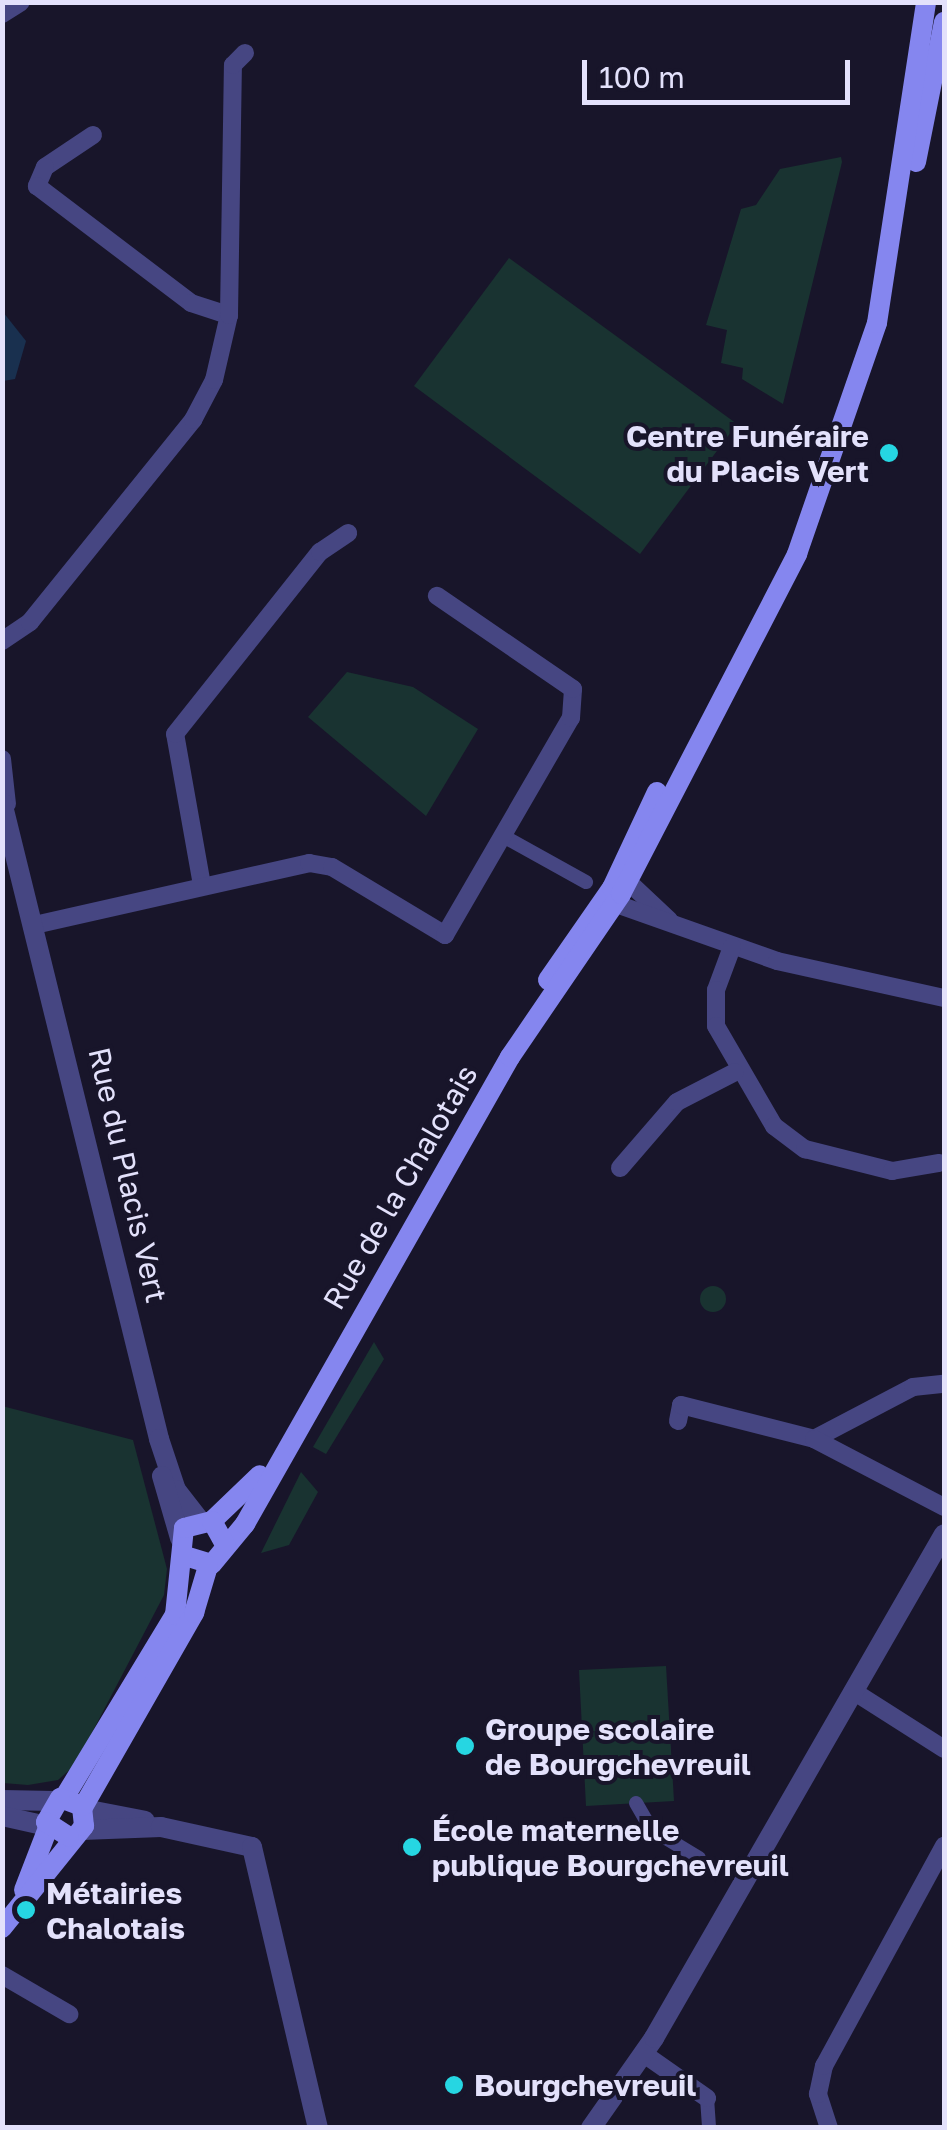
<!DOCTYPE html>
<meta charset="utf-8">
<style>
body{margin:0}
#map{position:relative;width:947px;height:2130px;overflow:hidden;background:#18152a;font-family:"Golos Text",sans-serif}
div>[style]{position:absolute}
.green>*{inset:0;background:#193331}
.round{border-radius:50%}
.water>*{inset:0;background:#19304f}
.pedestrian>*{height:14px;margin:-7px;padding:0 7px;transform-origin:7px;border-radius:7px;background:#464682}
.minor>*{height:18px;margin:-9px;padding:0 9px;transform-origin:9px;border-radius:9px;background:#464682}
.tertiary>*{height:20px;margin:-10px;padding:0 10px;transform-origin:10px;border-radius:10px;background:#464682}
.secondary>*{height:20px;margin:-10px;padding:0 10px;transform-origin:10px;border-radius:10px;background:#8586ef}
.dots>*{width:28px;height:28px;translate:-50% -50%;box-sizing:border-box;border:5px solid #18152a;border-radius:50%}
span{translate:-50% -50%;white-space:nowrap;text-align:center;line-height:1.15;-webkit-text-stroke:8px #18152a;paint-order:stroke}
.poi-label{font-size:30px;color:#e3e1fb;font-weight:700}
.right{translate:-100% -50%;text-align:right}
.left{translate:0 -50%;text-align:left}
.street-label{font-size:30px;color:#e3e1fb}
.frame{position:absolute;inset:0;border:5px solid #e3e1fb;pointer-events:none}
.scale{position:absolute;left:582px;top:60px;width:268px;height:45px;box-sizing:border-box;border:5px solid #e3e1fb;border-top:0;padding-left:12px;font-size:30px;line-height:35px;white-space:nowrap;color:#e3e1fb;-webkit-text-stroke:8px #18152a;paint-order:stroke}
</style>
<div id="map">
<div class="green">
<div style="clip-path:polygon(841px 157px,842px 162px,783px 404px,742px 379px,743px 368px,721px 363px,727px 330px,706px 325px,741px 209px,756px 205px,780px 169px)"></div>
<div style="clip-path:polygon(509px 258px,737px 424px,640px 554px,414px 386px)"></div>
<div style="clip-path:polygon(347px 672px,413px 687px,478px 729px,426px 816px,308px 717px)"></div>
<div class="round" style="left:700px;top:1286px;width:26px;height:26px"></div>
<div style="clip-path:polygon(374px 1342px,384px 1359px,326px 1454px,313px 1447px)"></div>
<div style="clip-path:polygon(2px 1406px,133px 1440px,167px 1569px,164px 1595px,75px 1765px,58px 1780px,28px 1785px,3px 1783px)"></div>
<div style="clip-path:polygon(301px 1472px,318px 1492px,289px 1545px,261px 1553px)"></div>
<div style="clip-path:polygon(666px 1666px,674px 1801px,586px 1806px,579px 1670px)"></div>
</div>
<div class="water">
<div style="clip-path:polygon(3px 312px,26px 341px,15px 379px,3px 381px)"></div>
</div>
<div class="pedestrian">
<div style="left:503px;top:836px;width:95px;rotate:29deg"></div>
<div style="left:636px;top:1803px;width:30px;rotate:60deg"></div>
<div style="left:651px;top:1829px;width:56px;rotate:31.1deg"></div>
<div style="left:707px;top:2098px;width:30px;rotate:86deg"></div>
</div>
<div class="minor">
<div style="left:2px;top:14px;width:22px;rotate:-32deg"></div>
<div style="left:93px;top:135px;width:58px;rotate:146.3deg"></div>
<div style="left:45px;top:167px;width:21px;rotate:113deg"></div>
<div style="left:37px;top:186px;width:193px;rotate:37.2deg"></div>
<div style="left:191px;top:303px;width:40px;rotate:18deg"></div>
<div style="left:2px;top:641px;width:34px;rotate:-34deg"></div>
<div style="left:30px;top:622px;width:260px;rotate:-51.1deg"></div>
<div style="left:193px;top:420px;width:45px;rotate:-62.3deg"></div>
<div style="left:214px;top:380px;width:67px;rotate:-77deg"></div>
<div style="left:229px;top:315px;width:250px;rotate:-89.1deg"></div>
<div style="left:233px;top:65px;width:17px;rotate:-45deg"></div>
<div style="left:2px;top:759px;width:45px;rotate:83.7deg"></div>
<div style="left:619px;top:873px;width:69px;rotate:43.2deg"></div>
<div style="left:202px;top:885px;width:153px;rotate:-100.1deg"></div>
<div style="left:175px;top:734px;width:233px;rotate:-51.5deg"></div>
<div style="left:320px;top:552px;width:34px;rotate:-34deg"></div>
<div style="left:605px;top:900px;width:182px;rotate:19.5deg"></div>
<div style="left:777px;top:961px;width:171px;rotate:12.5deg"></div>
<div style="left:39px;top:924px;width:277px;rotate:-12.7deg"></div>
<div style="left:309px;top:863px;width:23px;rotate:10deg"></div>
<div style="left:332px;top:867px;width:132px;rotate:31deg"></div>
<div style="left:445px;top:935px;width:251px;rotate:-59.9deg"></div>
<div style="left:571px;top:718px;width:29px;rotate:-86deg"></div>
<div style="left:573px;top:689px;width:165px;rotate:-145.6deg"></div>
<div style="left:732px;top:947px;width:46px;rotate:110.4deg"></div>
<div style="left:716px;top:990px;width:36px;rotate:90deg"></div>
<div style="left:716px;top:1026px;width:116px;rotate:59.9deg"></div>
<div style="left:774px;top:1126px;width:39px;rotate:37deg"></div>
<div style="left:805px;top:1149px;width:90px;rotate:14.2deg"></div>
<div style="left:892px;top:1171px;width:48px;rotate:-9.7deg"></div>
<div style="left:620px;top:1168px;width:87px;rotate:-49.2deg"></div>
<div style="left:677px;top:1102px;width:65px;rotate:-27.3deg"></div>
<div style="left:678px;top:1421px;width:16px;rotate:-79deg"></div>
<div style="left:681px;top:1405px;width:137px;rotate:14.3deg"></div>
<div style="left:814px;top:1439px;width:112px;rotate:-27.7deg"></div>
<div style="left:913px;top:1387px;width:31px;rotate:-6deg"></div>
<div style="left:814px;top:1439px;width:147px;rotate:27.6deg"></div>
<div style="left:853px;top:1691px;width:108px;rotate:32.5deg"></div>
<div style="left:2px;top:1975px;width:78px;rotate:30.2deg"></div>
<div style="left:644px;top:2054px;width:77px;rotate:34.9deg"></div>
<div style="left:829px;top:2128px;width:36px;rotate:-108deg"></div>
<div style="left:818px;top:2094px;width:29px;rotate:-78deg"></div>
<div style="left:824px;top:2066px;width:251px;rotate:-61.4deg"></div>
</div>
<div class="tertiary">
<div style="left:2px;top:802px;width:656px;rotate:76.15deg"></div>
<div style="left:159px;top:1439px;width:54px;rotate:71.6deg"></div>
<div style="left:176px;top:1490px;width:37px;rotate:52deg"></div>
<div style="left:162px;top:1476px;width:65px;rotate:73.8deg"></div>
<div style="left:2px;top:1800px;width:52px;rotate:1.1deg"></div>
<div style="left:84px;top:1809px;width:62px;rotate:11.1deg"></div>
<div style="left:2px;top:1816px;width:46px;rotate:12.5deg"></div>
<div style="left:82px;top:1830px;width:79px;rotate:-2.2deg"></div>
<div style="left:161px;top:1827px;width:93px;rotate:12.4deg"></div>
<div style="left:252px;top:1847px;width:289px;rotate:76.8deg"></div>
<div style="left:591px;top:2128px;width:110px;rotate:-55deg"></div>
<div style="left:654px;top:2038px;width:581px;rotate:-60.08deg"></div>
</div>
<div class="secondary">
<div style="left:916px;top:162px;width:143px;rotate:-78.7deg"></div>
<div style="left:548px;top:980px;width:112px;rotate:-55.2deg"></div>
<div style="left:612px;top:888px;width:106px;rotate:-64.9deg"></div>
<div style="left:212px;top:1521px;width:66px;rotate:-43.8deg"></div>
<div style="left:182px;top:1555px;width:31px;rotate:17deg"></div>
<div style="left:212px;top:1564px;width:52px;rotate:-50.5deg"></div>
<div style="left:245px;top:1524px;width:537px;rotate:-60.43deg"></div>
<div style="left:510px;top:1057px;width:197px;rotate:-55.7deg"></div>
<div style="left:621px;top:894px;width:383px;rotate:-62.6deg"></div>
<div style="left:797px;top:554px;width:244px;rotate:-70.9deg"></div>
<div style="left:877px;top:323px;width:325px;rotate:-81.3deg"></div>
<div style="left:64px;top:1798px;width:214px;rotate:-58.8deg"></div>
<div style="left:175px;top:1615px;width:87px;rotate:-84.1deg"></div>
<div style="left:184px;top:1528px;width:29px;rotate:-14deg"></div>
<div style="left:212px;top:1521px;width:29px;rotate:61deg"></div>
<div style="left:83px;top:1807px;width:224px;rotate:-60.2deg"></div>
<div style="left:194px;top:1613px;width:49px;rotate:-73.4deg"></div>
<div style="left:24px;top:1890px;width:66px;rotate:-68.8deg"></div>
<div style="left:2px;top:1928px;width:131px;rotate:-51.2deg"></div>
<div style="left:84px;top:1826px;width:20px;rotate:-96deg"></div>
<div style="left:82px;top:1806px;width:23px;rotate:-160deg"></div>
<div style="left:60px;top:1798px;width:28px;rotate:120deg"></div>
<div style="left:46px;top:1822px;width:27px;rotate:33deg"></div>
</div>
<div class="dots">
<div style="left:889px;top:453px;background:#26d6e2"></div>
<div style="left:465px;top:1746px;background:#26d6e2"></div>
<div style="left:412px;top:1847px;background:#26d6e2"></div>
<div style="left:26px;top:1910px;background:#26d6e2"></div>
<div style="left:454px;top:2085px;background:#26d6e2"></div>
</div>
<div class="poi-label">
<span class="right" style="left:869px;top:453px">Centre Funéraire<br>du Placis Vert</span>
<span class="left" style="left:485px;top:1746px">Groupe scolaire<br>de Bourgchevreuil</span>
<span class="left" style="left:432px;top:1847px">École maternelle<br>publique Bourgchevreuil</span>
<span class="left" style="left:46px;top:1910px">Métairies<br>Chalotais</span>
<span class="left" style="left:474px;top:2085px">Bourgchevreuil</span>
</div>
<div class="street-label">
<span style="left:128px;top:1175px;rotate:77deg">Rue du Placis Vert</span>
<span style="left:400px;top:1187px;rotate:-60deg">Rue de la Chalotais</span>
</div>
<div class="frame"></div>
<div class="scale">100 m</div>
</div>
